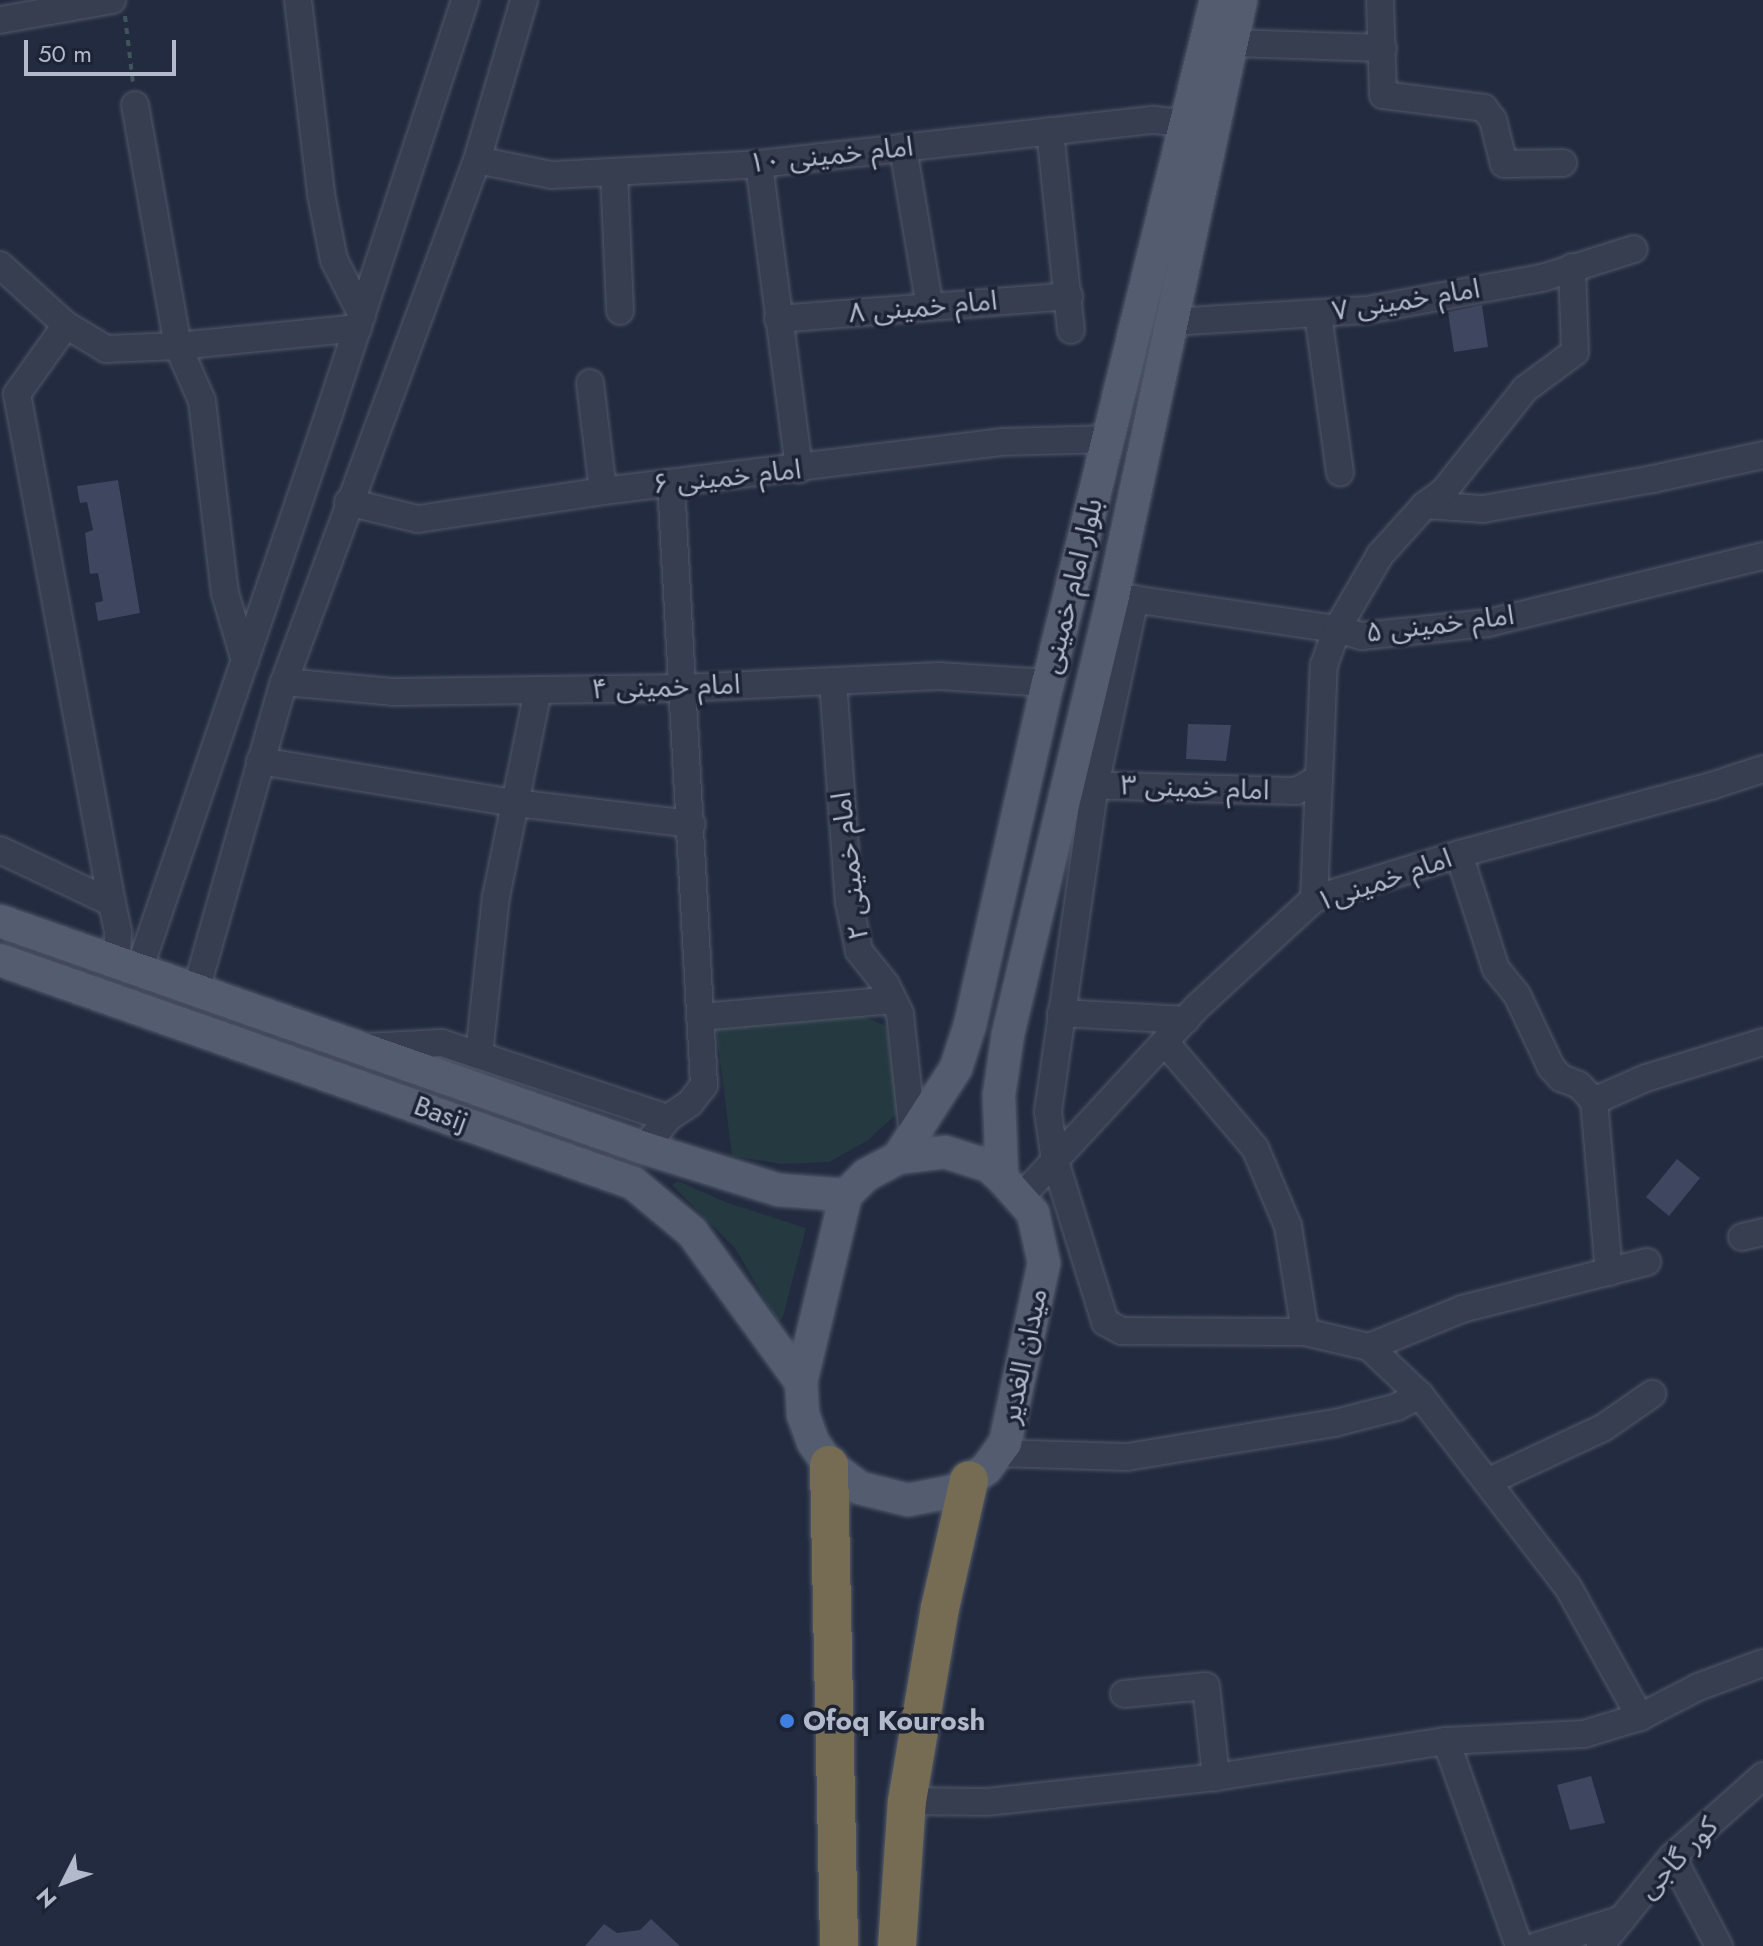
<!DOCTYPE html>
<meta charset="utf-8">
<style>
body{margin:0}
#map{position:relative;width:1763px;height:1946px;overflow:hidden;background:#222b3f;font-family:Jost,"Noto Sans Arabic",sans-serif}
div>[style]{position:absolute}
.green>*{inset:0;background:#243940}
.building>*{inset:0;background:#3e475f}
.path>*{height:4px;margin-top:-2px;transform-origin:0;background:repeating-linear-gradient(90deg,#3f555a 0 6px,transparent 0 12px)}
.roads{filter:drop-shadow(0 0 2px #52596a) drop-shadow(0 0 2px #52596a)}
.minor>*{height:26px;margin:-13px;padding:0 13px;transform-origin:13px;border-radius:13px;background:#373e4f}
.major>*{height:32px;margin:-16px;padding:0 16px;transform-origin:16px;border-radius:16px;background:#545c6f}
.highway>*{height:38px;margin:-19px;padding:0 19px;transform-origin:19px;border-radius:19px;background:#756c53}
.dots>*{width:22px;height:22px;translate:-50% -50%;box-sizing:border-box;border:4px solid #1c2334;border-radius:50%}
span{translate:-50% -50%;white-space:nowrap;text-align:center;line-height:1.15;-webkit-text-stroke:7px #1c2334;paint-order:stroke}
.street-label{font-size:28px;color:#b2b9ca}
.poi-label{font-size:28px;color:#b2b9ca;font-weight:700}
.left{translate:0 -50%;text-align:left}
.north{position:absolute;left:24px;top:1842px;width:80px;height:80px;-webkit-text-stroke:6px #1c2334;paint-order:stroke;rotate:228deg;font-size:22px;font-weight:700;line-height:32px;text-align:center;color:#b2b9ca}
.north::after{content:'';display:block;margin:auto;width:28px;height:36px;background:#b2b9ca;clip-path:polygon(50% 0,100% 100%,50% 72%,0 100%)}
.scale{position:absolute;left:24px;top:40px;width:152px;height:36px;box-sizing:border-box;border:4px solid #b2b9ca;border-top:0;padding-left:10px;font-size:24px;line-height:28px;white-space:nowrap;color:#b2b9ca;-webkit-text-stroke:6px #1c2334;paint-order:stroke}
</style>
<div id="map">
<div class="green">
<div style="clip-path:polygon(851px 1011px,886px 1026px,900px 1111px,867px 1141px,829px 1162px,782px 1164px,732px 1156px,716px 1027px)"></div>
<div style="clip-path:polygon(678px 1181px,725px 1202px,806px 1228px,783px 1317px,778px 1322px,735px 1248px,672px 1185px)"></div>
</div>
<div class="building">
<div style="clip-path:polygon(1482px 305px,1488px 347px,1454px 352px,1448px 312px)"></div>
<div style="clip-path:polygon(118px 480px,140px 613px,98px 621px,95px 603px,103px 601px,98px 573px,90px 574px,85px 533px,93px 530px,87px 502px,80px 503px,77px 486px)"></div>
<div style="clip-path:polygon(1188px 724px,1231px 725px,1226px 761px,1186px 759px)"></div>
<div style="clip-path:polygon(1677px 1159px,1700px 1178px,1669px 1216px,1646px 1197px)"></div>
<div style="clip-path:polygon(1591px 1776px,1605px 1823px,1570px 1830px,1557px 1785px)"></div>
<div style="clip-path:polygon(651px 1919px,680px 1946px,585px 1946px,604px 1924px,617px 1933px,640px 1930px)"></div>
</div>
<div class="path">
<div style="left:125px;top:16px;width:67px;rotate:83.2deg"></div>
</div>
<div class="roads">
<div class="minor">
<div style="left:298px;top:0;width:195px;rotate:83.2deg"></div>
<div style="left:321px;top:194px;width:67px;rotate:78.9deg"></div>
<div style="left:334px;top:260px;width:62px;rotate:63deg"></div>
<div style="left:1380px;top:0;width:95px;rotate:88.2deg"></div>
<div style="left:1383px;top:95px;width:102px;rotate:7.3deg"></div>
<div style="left:1484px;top:108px;width:15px;rotate:53deg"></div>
<div style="left:1493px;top:120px;width:45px;rotate:76deg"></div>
<div style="left:1504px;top:164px;width:59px;rotate:-1deg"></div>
<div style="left:0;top:20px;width:114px;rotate:-10.1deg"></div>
<div style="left:1231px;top:43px;width:152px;rotate:1.9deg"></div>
<div style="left:135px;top:105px;width:245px;rotate:79.9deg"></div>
<div style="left:178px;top:346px;width:60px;rotate:66.4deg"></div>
<div style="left:202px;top:401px;width:193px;rotate:83.2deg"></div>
<div style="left:225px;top:593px;width:71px;rotate:73.6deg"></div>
<div style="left:1050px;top:131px;width:200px;rotate:84deg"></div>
<div style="left:903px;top:148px;width:161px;rotate:80.4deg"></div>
<div style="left:477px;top:160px;width:76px;rotate:11.3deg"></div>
<div style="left:552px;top:175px;width:207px;rotate:-3deg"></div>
<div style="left:759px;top:164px;width:397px;rotate:-6.4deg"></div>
<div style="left:1154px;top:120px;width:31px;rotate:6deg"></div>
<div style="left:759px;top:164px;width:308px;rotate:82.5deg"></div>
<div style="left:614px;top:172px;width:139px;rotate:87.5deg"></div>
<div style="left:0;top:265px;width:89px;rotate:42.3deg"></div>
<div style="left:66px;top:325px;width:47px;rotate:31deg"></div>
<div style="left:106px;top:349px;width:72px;rotate:-2.4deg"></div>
<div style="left:178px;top:346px;width:181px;rotate:-5.7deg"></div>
<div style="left:1318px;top:314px;width:160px;rotate:82.1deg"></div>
<div style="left:778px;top:319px;width:292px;rotate:-4.5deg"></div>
<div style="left:1172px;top:322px;width:195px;rotate:-3.5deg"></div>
<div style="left:1367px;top:310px;width:178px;rotate:-10.4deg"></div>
<div style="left:1542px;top:278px;width:96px;rotate:-17.5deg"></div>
<div style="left:66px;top:325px;width:85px;rotate:125.4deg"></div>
<div style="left:17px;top:394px;width:518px;rotate:79.43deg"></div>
<div style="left:112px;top:903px;width:30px;rotate:78deg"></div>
<div style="left:118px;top:932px;width:30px;rotate:92deg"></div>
<div style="left:590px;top:383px;width:109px;rotate:83.1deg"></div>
<div style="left:348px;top:502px;width:72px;rotate:13.7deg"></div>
<div style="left:418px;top:519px;width:187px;rotate:-8.6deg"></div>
<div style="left:603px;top:491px;width:401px;rotate:-7deg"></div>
<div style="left:1001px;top:442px;width:107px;rotate:-1.6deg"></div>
<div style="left:1425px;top:505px;width:58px;rotate:3.9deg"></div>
<div style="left:1483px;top:509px;width:173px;rotate:-10deg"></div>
<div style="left:1653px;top:479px;width:113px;rotate:-12.3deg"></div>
<div style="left:1119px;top:597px;width:220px;rotate:8.4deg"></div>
<div style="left:1337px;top:629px;width:26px;rotate:16deg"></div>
<div style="left:1362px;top:636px;width:127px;rotate:-5.9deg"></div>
<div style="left:1488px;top:623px;width:283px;rotate:-13.7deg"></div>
<div style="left:1135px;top:599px;width:190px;rotate:102.1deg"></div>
<div style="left:1095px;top:785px;width:330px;rotate:98.2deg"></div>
<div style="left:1048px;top:1112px;width:49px;rotate:81.9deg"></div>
<div style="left:1055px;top:1161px;width:169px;rotate:72.7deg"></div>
<div style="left:1105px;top:1322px;width:19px;rotate:28deg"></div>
<div style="left:1122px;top:1331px;width:183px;rotate:0.3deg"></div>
<div style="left:1305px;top:1332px;width:66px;rotate:13.2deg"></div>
<div style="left:1369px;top:1347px;width:70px;rotate:43.3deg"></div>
<div style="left:1420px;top:1395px;width:242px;rotate:52.4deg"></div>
<div style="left:1568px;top:1587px;width:149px;rotate:61deg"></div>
<div style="left:833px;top:681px;width:222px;rotate:85.9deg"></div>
<div style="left:849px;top:902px;width:50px;rotate:78.5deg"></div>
<div style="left:859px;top:951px;width:43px;rotate:51.5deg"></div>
<div style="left:886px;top:985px;width:32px;rotate:64deg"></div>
<div style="left:900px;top:1014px;width:122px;rotate:83.9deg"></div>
<div style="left:284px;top:682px;width:109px;rotate:5.2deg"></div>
<div style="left:393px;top:692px;width:290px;rotate:-0.8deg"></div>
<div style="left:683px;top:688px;width:256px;rotate:-2.7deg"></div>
<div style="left:939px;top:676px;width:109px;rotate:3.7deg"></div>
<div style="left:260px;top:761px;width:258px;rotate:9.4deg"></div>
<div style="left:515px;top:803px;width:178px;rotate:6.8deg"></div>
<div style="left:1079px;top:785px;width:217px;rotate:1.6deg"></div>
<div style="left:1296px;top:791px;width:26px;rotate:-29deg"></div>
<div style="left:0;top:850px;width:124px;rotate:25.3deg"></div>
<div style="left:1459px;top:854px;width:121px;rotate:72.2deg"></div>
<div style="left:1496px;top:969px;width:33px;rotate:51deg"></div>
<div style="left:1517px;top:995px;width:80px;rotate:64.7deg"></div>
<div style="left:1551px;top:1067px;width:15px;rotate:48deg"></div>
<div style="left:1561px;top:1078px;width:19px;rotate:21deg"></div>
<div style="left:1579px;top:1085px;width:22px;rotate:47deg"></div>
<div style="left:1594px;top:1101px;width:172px;rotate:85deg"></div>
<div style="left:1314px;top:899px;width:234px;rotate:-87.6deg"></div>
<div style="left:1324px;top:665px;width:38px;rotate:-70deg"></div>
<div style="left:1337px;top:629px;width:86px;rotate:-59.8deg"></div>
<div style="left:1380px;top:555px;width:67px;rotate:-48deg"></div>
<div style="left:1425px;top:505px;width:24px;rotate:-36deg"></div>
<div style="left:1444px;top:491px;width:130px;rotate:-51.5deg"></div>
<div style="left:1525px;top:389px;width:62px;rotate:-36.5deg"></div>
<div style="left:1575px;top:352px;width:85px;rotate:-92deg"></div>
<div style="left:139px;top:970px;width:588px;rotate:-71.13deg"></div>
<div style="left:329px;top:414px;width:436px;rotate:-71.8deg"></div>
<div style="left:196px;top:990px;width:320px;rotate:-74.1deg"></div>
<div style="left:284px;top:682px;width:557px;rotate:-69.71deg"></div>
<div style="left:477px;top:160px;width:167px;rotate:-73.6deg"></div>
<div style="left:1061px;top:1013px;width:125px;rotate:3.2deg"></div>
<div style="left:700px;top:1017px;width:194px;rotate:-5deg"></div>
<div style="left:1165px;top:1042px;width:139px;rotate:49.7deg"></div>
<div style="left:1255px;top:1148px;width:85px;rotate:67.1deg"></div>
<div style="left:1288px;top:1226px;width:107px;rotate:80.9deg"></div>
<div style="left:364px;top:1047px;width:78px;rotate:-2.9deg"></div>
<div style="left:442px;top:1043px;width:238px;rotate:18.4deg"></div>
<div style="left:479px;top:1055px;width:159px;rotate:-83.9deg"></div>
<div style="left:496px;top:897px;width:211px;rotate:-78.5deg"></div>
<div style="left:1594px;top:1101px;width:57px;rotate:-23.9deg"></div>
<div style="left:1646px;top:1078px;width:122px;rotate:-17.1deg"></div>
<div style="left:644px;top:1148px;width:38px;rotate:-51deg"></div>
<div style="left:668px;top:1118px;width:27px;rotate:-34deg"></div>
<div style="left:690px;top:1103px;width:23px;rotate:-52deg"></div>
<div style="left:704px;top:1085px;width:603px;rotate:-93.14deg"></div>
<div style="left:1020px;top:1198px;width:260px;rotate:-47.2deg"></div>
<div style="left:1197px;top:1007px;width:159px;rotate:-42.7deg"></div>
<div style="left:1314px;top:899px;width:152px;rotate:-17.2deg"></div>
<div style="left:1459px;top:854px;width:261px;rotate:-15.1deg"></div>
<div style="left:1711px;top:786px;width:55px;rotate:-18.1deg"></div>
<div style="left:1742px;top:1237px;width:22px;rotate:-13deg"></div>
<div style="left:1369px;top:1347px;width:100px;rotate:-22.2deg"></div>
<div style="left:1462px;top:1309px;width:191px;rotate:-14.3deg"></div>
<div style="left:997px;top:1453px;width:130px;rotate:1.8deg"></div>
<div style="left:1127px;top:1457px;width:211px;rotate:-9.3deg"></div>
<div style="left:1335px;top:1423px;width:64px;rotate:-14.5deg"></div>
<div style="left:1397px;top:1407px;width:26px;rotate:-28deg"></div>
<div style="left:1487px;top:1482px;width:128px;rotate:-25deg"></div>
<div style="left:1603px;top:1428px;width:60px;rotate:-34.8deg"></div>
<div style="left:1124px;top:1694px;width:82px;rotate:-5.6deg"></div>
<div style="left:1206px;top:1686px;width:92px;rotate:83.7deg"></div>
<div style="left:1446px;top:1741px;width:218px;rotate:70.4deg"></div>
<div style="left:907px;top:1801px;width:80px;rotate:0.7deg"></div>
<div style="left:987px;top:1802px;width:230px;rotate:-6.2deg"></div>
<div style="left:1216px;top:1777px;width:233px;rotate:-8.9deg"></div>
<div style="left:1446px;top:1741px;width:138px;rotate:-2.9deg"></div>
<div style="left:1584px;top:1734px;width:59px;rotate:-16.9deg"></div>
<div style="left:1640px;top:1717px;width:65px;rotate:-27.3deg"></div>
<div style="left:1698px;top:1687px;width:69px;rotate:-20.3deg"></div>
<div style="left:1672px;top:1857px;width:101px;rotate:62.2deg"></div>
<div style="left:1537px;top:1946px;width:89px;rotate:-17.6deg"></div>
<div style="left:1600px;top:1946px;width:114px;rotate:-51deg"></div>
<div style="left:1672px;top:1857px;width:122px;rotate:-41.7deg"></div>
</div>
<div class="major">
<div style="left:0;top:921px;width:683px;rotate:19.42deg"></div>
<div style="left:644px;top:1148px;width:141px;rotate:17.3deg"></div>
<div style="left:779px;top:1190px;width:67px;rotate:4.3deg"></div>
<div style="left:0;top:960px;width:671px;rotate:19.41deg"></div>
<div style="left:633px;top:1183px;width:77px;rotate:39.7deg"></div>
<div style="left:692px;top:1232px;width:185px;rotate:54deg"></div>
<div style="left:945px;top:1152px;width:46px;rotate:17.7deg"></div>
<div style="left:989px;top:1166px;width:18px;rotate:43deg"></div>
<div style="left:1002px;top:1178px;width:47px;rotate:48.5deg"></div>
<div style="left:1033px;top:1213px;width:51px;rotate:77.6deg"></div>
<div style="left:1044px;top:1263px;width:184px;rotate:102.2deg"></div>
<div style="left:1005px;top:1443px;width:32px;rotate:126deg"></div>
<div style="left:986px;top:1469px;width:39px;rotate:145deg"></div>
<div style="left:954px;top:1491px;width:47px;rotate:168.9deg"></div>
<div style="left:908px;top:1500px;width:49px;rotate:-166deg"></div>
<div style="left:860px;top:1488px;width:39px;rotate:-143deg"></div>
<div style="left:829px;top:1465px;width:28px;rotate:-125deg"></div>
<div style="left:813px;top:1442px;width:29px;rotate:-110deg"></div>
<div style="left:803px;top:1415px;width:33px;rotate:-93deg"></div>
<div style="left:801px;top:1382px;width:192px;rotate:-76.5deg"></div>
<div style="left:846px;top:1195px;width:28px;rotate:-45deg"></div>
<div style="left:866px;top:1175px;width:36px;rotate:-28deg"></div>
<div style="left:898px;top:1158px;width:47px;rotate:-7.3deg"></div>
<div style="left:898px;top:1158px;width:107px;rotate:-57.2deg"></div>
<div style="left:956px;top:1068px;width:45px;rotate:-72deg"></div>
<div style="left:970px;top:1025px;width:351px;rotate:-77.2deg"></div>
<div style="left:1048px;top:683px;width:703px;rotate:-76.18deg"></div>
<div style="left:1002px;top:1178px;width:83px;rotate:-92.1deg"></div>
<div style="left:999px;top:1095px;width:62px;rotate:-81.6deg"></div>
<div style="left:1008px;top:1034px;width:450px;rotate:-76.5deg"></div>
<div style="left:1113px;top:596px;width:610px;rotate:-77.88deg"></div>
</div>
<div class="highway">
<div style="left:829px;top:1465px;width:481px;rotate:88.8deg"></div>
<div style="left:897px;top:1946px;width:145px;rotate:-86.1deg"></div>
<div style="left:907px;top:1801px;width:196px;rotate:-80.3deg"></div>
<div style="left:940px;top:1608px;width:131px;rotate:-77.2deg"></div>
</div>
</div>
<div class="dots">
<div style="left:787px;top:1721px;background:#3f7fe0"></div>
</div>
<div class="street-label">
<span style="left:831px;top:155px;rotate:-6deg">امام خمینی ۱۰</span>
<span style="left:1406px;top:300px;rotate:-9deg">امام خمینی ۷</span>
<span style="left:923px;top:307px;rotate:-5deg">امام خمینی ۸</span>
<span style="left:727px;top:477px;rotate:-6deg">امام خمینی ۶</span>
<span style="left:1072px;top:586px;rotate:-76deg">بلوار امام خمینی</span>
<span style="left:1440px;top:624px;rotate:-7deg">امام خمینی ۵</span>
<span style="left:666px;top:687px;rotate:-2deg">امام خمینی ۴</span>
<span style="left:1195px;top:788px;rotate:2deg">امام خمینی ۳</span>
<span style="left:850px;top:866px;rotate:-97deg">امام خمینی ۲</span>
<span style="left:1384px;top:880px;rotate:-19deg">امام خمینی۱</span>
<span style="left:441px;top:1114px;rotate:20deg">Basij</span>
<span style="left:1024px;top:1356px;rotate:-78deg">میدان الغدیر</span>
<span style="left:1678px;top:1858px;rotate:-46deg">کور گاجی</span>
</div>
<div class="poi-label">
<span class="left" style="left:803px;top:1721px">Ofoq Kourosh</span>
</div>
<div class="north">N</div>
<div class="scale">50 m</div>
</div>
